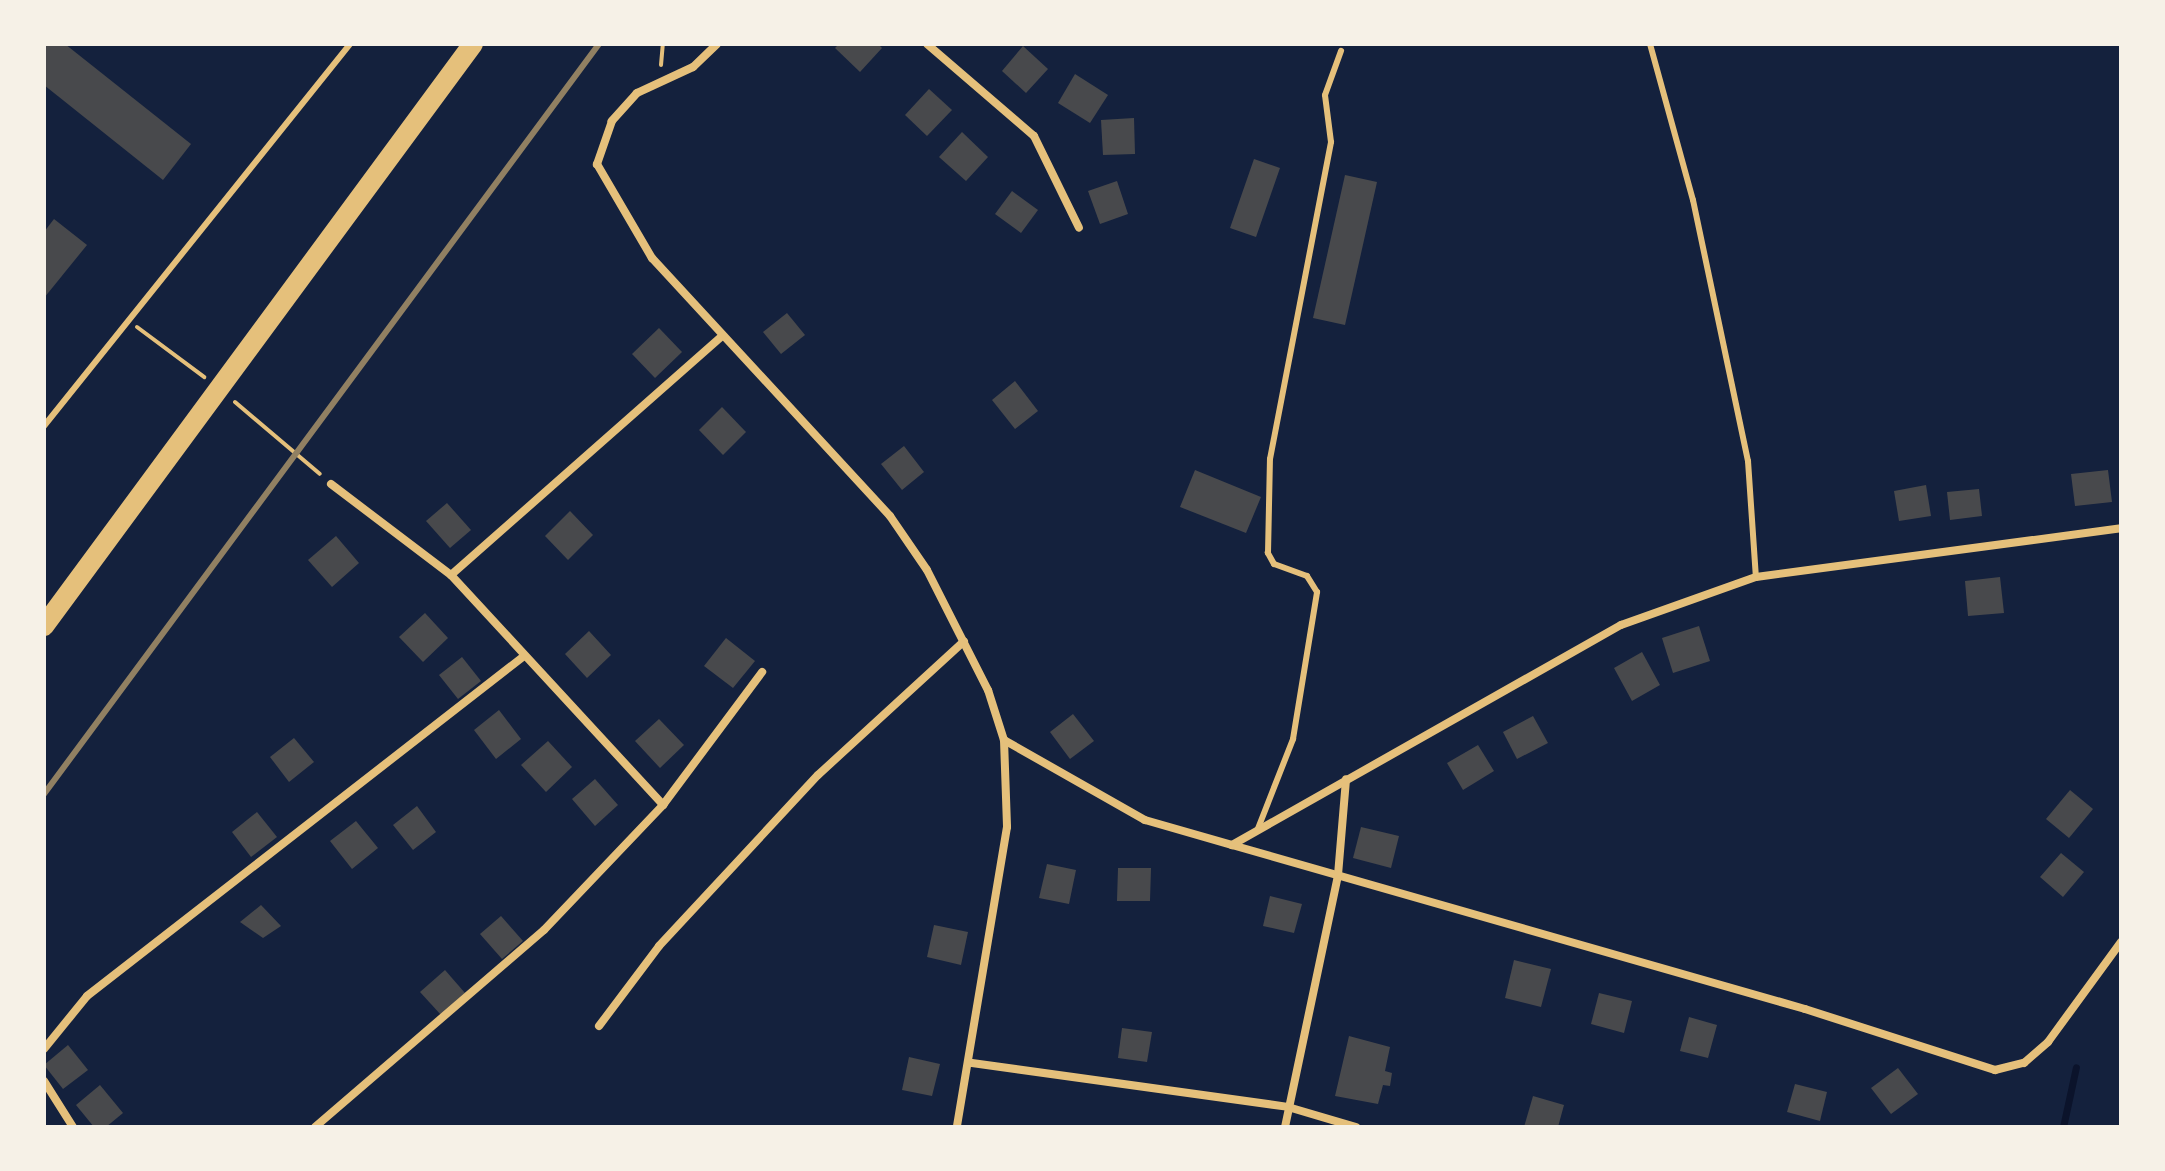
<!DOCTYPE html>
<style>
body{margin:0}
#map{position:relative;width:2165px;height:1171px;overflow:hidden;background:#14213d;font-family:"IBM Plex Sans",sans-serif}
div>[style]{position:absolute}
.stream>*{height:7px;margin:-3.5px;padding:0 3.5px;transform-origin:3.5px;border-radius:3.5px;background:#0b132b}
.building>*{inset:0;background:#48494c}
.path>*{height:4px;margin:-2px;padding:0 2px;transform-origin:2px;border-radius:2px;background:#e5c07b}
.service>*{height:6px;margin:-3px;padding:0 3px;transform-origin:3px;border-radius:3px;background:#e5c07b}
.minor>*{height:8px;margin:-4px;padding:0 4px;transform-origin:4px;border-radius:4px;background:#e5c07b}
.primary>*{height:20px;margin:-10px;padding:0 10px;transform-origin:10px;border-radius:10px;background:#e5c07b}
.rail>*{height:6px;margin:-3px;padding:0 3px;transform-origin:3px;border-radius:3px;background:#918062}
span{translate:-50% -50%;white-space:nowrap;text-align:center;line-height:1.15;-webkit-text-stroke:8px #f6f1e7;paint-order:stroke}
.frame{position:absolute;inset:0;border:46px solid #f6f1e7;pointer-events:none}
</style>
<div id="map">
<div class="stream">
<div style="left:2063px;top:1127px;width:61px;rotate:-77.8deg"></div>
</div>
<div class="building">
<div style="clip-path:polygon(44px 44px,65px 44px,191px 144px,163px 180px,44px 85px)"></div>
<div style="clip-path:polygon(839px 44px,878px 44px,882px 48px,860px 72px,835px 48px)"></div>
<div style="clip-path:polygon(1023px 46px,1048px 69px,1026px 93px,1002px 71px)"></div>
<div style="clip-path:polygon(1075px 74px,1108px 95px,1090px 123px,1058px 103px)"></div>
<div style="clip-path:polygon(929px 89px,952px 110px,927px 136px,905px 115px)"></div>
<div style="clip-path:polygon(1134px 118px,1135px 154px,1103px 155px,1101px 120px)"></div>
<div style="clip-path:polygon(962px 132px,988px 157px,966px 181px,939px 157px)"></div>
<div style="clip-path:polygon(1254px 159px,1280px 168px,1256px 237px,1230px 228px)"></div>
<div style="clip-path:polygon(1345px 175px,1377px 182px,1345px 325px,1313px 318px)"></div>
<div style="clip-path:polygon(1117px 181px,1128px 214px,1100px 224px,1088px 191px)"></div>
<div style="clip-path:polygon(1012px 191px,1038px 210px,1021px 233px,995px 214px)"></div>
<div style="clip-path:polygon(54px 219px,87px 245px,44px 298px,44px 232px)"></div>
<div style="clip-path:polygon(787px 313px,805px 335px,781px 354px,763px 332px)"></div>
<div style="clip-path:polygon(659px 328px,682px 352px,655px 378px,632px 354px)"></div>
<div style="clip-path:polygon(1015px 381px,1038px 411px,1015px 429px,992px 400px)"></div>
<div style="clip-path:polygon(722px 407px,746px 432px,723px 455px,699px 430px)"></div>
<div style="clip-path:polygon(904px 446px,924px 472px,902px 490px,881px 464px)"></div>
<div style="clip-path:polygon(1195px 470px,1261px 497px,1246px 533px,1180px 507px)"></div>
<div style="clip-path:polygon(2108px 470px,2112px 502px,2075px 506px,2071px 474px)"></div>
<div style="clip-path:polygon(1926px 485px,1931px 516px,1899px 521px,1894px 491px)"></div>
<div style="clip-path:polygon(1979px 489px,1982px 516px,1950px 520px,1947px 492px)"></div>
<div style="clip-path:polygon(447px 503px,471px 530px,450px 548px,426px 521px)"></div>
<div style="clip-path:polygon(570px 511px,593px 535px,568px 560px,545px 536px)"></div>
<div style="clip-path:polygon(336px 536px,359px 563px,332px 587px,308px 560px)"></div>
<div style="clip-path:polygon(2000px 577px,2004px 613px,1968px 616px,1965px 581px)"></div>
<div style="clip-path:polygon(425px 613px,448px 638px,423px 662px,399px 637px)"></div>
<div style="clip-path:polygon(1699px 626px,1710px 661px,1673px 673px,1662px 638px)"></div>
<div style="clip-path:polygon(589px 631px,611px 655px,587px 678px,565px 654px)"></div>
<div style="clip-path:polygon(726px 638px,755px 661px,733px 688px,704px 666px)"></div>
<div style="clip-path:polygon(1642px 652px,1660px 685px,1632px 701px,1614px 668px)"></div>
<div style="clip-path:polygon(462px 657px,481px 681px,458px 699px,439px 675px)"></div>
<div style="clip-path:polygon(499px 710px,521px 739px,496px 759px,474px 730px)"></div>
<div style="clip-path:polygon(1073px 714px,1094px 741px,1070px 759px,1050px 732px)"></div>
<div style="clip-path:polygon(1533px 716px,1548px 743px,1517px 759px,1503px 732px)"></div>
<div style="clip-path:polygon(659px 719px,684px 745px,660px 768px,635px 741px)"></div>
<div style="clip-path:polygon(294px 738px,314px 762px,289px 782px,270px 757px)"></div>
<div style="clip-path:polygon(548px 741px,572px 767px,546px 792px,521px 765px)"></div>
<div style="clip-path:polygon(1478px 745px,1494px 771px,1463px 790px,1447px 763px)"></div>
<div style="clip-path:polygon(595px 779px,618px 805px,595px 826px,572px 799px)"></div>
<div style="clip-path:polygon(2070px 790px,2093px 809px,2069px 838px,2046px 819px)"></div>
<div style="clip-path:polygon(417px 806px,436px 832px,413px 850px,393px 825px)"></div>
<div style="clip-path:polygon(257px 812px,277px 837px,251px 857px,232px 832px)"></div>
<div style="clip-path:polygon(356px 821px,378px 848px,352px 869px,330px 841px)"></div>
<div style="clip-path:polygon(1361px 827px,1399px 836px,1391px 868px,1353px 858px)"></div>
<div style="clip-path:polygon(2061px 853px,2084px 872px,2063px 897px,2040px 877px)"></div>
<div style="clip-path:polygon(1047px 864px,1076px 870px,1069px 904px,1039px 898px)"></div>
<div style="clip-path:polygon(1118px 868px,1151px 868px,1150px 901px,1117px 901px)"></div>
<div style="clip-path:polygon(1270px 896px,1302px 904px,1294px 933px,1263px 926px)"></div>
<div style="clip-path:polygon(261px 905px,281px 926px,263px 938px,240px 922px)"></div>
<div style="clip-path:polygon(501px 916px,523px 941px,502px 959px,480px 934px)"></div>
<div style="clip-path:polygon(934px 925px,968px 932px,961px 965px,927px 957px)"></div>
<div style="clip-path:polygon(1514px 960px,1551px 969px,1541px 1007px,1505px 998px)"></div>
<div style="clip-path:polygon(445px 970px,465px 993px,441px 1015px,420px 992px)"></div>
<div style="clip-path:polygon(1599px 993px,1632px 1001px,1624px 1033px,1591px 1024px)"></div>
<div style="clip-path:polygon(1689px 1017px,1717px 1025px,1708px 1058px,1680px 1051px)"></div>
<div style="clip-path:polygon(1122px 1028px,1152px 1032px,1147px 1062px,1118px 1058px)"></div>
<div style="clip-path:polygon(1349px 1036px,1390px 1047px,1385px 1071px,1392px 1073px,1390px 1086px,1383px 1085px,1378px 1104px,1335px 1096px)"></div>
<div style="clip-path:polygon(68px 1045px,88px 1070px,63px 1089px,44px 1065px)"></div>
<div style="clip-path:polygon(909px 1057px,940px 1064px,932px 1096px,902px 1090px)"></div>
<div style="clip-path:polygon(1898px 1068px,1918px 1094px,1891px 1114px,1871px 1088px)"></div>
<div style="clip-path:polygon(1795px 1084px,1827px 1092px,1820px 1121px,1787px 1112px)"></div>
<div style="clip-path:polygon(100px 1085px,123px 1113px,106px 1127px,94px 1127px,76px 1105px)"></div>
<div style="clip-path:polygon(1533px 1096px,1564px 1105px,1558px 1127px,1524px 1127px)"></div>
</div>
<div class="path">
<div style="left:661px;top:65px;width:21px;rotate:-85deg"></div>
<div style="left:137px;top:327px;width:84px;rotate:36.7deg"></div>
<div style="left:235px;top:402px;width:111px;rotate:40.3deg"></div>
</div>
<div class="service">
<div style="left:1650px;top:44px;width:162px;rotate:74.6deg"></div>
<div style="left:1693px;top:200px;width:267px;rotate:78.1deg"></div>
<div style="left:1748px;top:461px;width:116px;rotate:86.1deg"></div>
<div style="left:44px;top:426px;width:489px;rotate:-51.3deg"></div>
<div style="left:1257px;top:831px;width:99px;rotate:-68.6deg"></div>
<div style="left:1293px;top:739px;width:149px;rotate:-80.7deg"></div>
<div style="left:1317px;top:592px;width:19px;rotate:-122deg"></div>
<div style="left:1307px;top:576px;width:35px;rotate:-160deg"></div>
<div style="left:1274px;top:564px;width:13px;rotate:-119deg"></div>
<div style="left:1268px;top:553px;width:94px;rotate:-88.8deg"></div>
<div style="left:1270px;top:459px;width:323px;rotate:-79.1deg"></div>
<div style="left:1331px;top:142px;width:47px;rotate:-97.3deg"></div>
<div style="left:1325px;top:95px;width:47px;rotate:-70deg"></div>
</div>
<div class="minor">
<div style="left:717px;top:44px;width:33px;rotate:136deg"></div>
<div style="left:693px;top:67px;width:62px;rotate:155.1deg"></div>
<div style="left:637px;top:93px;width:38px;rotate:132deg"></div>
<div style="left:612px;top:121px;width:46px;rotate:109.2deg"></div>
<div style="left:597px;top:164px;width:109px;rotate:59.7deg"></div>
<div style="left:652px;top:258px;width:351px;rotate:47.3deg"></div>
<div style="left:890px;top:516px;width:65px;rotate:55.6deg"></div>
<div style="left:927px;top:570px;width:135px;rotate:63.1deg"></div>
<div style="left:988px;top:690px;width:52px;rotate:72.3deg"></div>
<div style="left:1004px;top:740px;width:87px;rotate:88deg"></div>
<div style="left:1007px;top:827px;width:304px;rotate:99.5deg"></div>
<div style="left:927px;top:44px;width:141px;rotate:40.7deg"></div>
<div style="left:1034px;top:136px;width:102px;rotate:63.9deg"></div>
<div style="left:331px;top:484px;width:151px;rotate:37.2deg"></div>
<div style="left:451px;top:575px;width:313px;rotate:47.3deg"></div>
<div style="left:451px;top:575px;width:361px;rotate:-41.4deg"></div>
<div style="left:1004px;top:740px;width:162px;rotate:29.6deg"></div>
<div style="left:1145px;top:820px;width:91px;rotate:16deg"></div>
<div style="left:1232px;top:845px;width:447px;rotate:-29.5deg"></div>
<div style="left:1621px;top:625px;width:143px;rotate:-19.6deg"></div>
<div style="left:1756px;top:577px;width:368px;rotate:-7.6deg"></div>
<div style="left:1232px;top:845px;width:596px;rotate:15.97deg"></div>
<div style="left:1805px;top:1009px;width:200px;rotate:17.8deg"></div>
<div style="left:1995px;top:1070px;width:30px;rotate:-14deg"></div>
<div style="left:2024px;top:1063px;width:32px;rotate:-41deg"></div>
<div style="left:2048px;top:1042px;width:124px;rotate:-53.9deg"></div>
<div style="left:599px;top:1026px;width:100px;rotate:-53.1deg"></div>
<div style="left:659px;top:946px;width:233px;rotate:-47.1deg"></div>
<div style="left:818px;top:775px;width:198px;rotate:-42.5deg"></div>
<div style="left:44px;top:1049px;width:68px;rotate:-50.9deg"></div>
<div style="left:87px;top:996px;width:554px;rotate:-37.88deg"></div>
<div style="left:972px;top:1063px;width:319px;rotate:7.9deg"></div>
<div style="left:1288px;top:1107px;width:71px;rotate:16.4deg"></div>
<div style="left:44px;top:1081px;width:54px;rotate:57.8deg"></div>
<div style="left:315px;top:1127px;width:302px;rotate:-40.7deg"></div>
<div style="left:544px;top:930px;width:173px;rotate:-46.4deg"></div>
<div style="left:663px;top:805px;width:166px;rotate:-53.3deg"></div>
<div style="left:1285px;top:1127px;width:258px;rotate:-78.1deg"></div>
<div style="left:1338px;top:875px;width:96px;rotate:-85.2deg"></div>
</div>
<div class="primary">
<div style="left:44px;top:626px;width:723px;rotate:-53.61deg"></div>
</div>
<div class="rail">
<div style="left:44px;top:794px;width:933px;rotate:-53.5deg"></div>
</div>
<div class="frame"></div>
</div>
